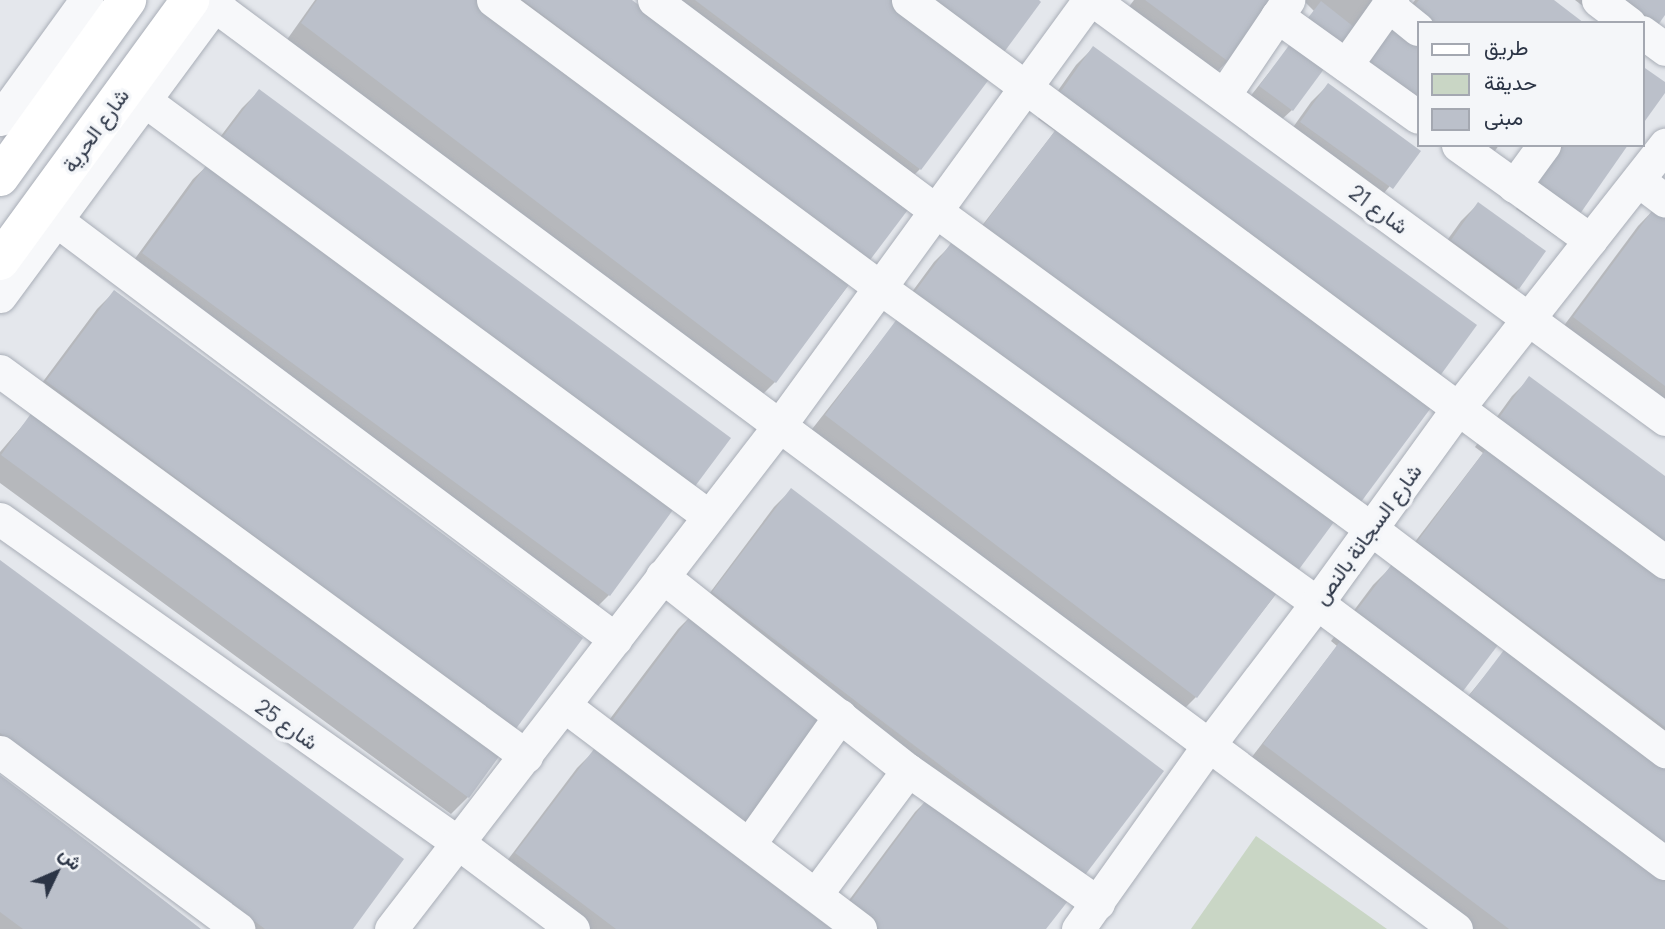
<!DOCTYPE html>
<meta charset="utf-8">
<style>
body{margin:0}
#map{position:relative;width:1665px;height:929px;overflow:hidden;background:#e4e7ec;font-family:Manrope,Vazirmatn,sans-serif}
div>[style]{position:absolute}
.green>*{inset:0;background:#c9d6c5}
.shadow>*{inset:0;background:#0003}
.building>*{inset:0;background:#bbc0ca}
.roads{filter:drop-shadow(0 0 2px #a9aeb7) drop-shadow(0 0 2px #a9aeb7)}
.minor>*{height:33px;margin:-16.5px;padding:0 16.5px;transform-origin:16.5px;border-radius:16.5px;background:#f7f8fa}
.major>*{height:38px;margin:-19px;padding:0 19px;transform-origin:19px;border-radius:19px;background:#fff}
span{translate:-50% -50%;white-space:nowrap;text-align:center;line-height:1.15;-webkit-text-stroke:7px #f4f6f9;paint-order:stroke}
.street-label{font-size:21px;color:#2b3445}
.legend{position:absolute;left:1417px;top:21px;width:228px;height:126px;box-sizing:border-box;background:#f4f6f9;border:2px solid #a4a8b1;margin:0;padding:9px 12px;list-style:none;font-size:21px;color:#2b3445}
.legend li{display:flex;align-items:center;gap:14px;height:35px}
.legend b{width:35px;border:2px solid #a4a8b1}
.north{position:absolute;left:21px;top:838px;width:70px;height:70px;-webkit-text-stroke:5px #f4f6f9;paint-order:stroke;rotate:46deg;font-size:19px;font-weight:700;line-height:28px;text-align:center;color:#2b3445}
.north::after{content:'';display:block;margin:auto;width:24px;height:32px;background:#2b3445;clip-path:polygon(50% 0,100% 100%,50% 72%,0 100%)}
</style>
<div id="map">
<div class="green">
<div style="clip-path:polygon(1256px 836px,1387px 929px,1191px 929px)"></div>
</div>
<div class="shadow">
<div style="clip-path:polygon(315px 0,630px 0,907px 208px,775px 382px,758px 399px,286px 41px)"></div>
<div style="clip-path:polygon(656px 0,1036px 0,920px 169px,903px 186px)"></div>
<div style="clip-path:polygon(1134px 0,1273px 0,1228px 61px,1206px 83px,1119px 20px)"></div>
<div style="clip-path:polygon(1303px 0,1384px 0,1354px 34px,1295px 34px,1314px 11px)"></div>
<div style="clip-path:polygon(1415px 0,1551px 0,1418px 23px,1418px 125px,1391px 32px)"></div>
<div style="clip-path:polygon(1575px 0,1665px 0,1665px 12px,1657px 23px,1605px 23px)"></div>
<div style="clip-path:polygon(1290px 46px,1292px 110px,1280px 121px,1249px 98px)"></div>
<div style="clip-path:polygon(1093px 48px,1436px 379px,1354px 508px,1337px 525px,1332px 522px,1196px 697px,1179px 714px,809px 433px,899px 318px,895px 315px,934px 262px,951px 245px,1216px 438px,967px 245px,1055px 131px,1038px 119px,1076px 65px)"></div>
<div style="clip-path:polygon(1328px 85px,1419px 151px,1374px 205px,1284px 140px,1311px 102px)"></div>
<div style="clip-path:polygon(259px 91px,673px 508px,609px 595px,592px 612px,126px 271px,193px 179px,208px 165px,202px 161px,242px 108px)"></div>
<div style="clip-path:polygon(1446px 145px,1499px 145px,1490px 158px)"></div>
<div style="clip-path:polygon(1560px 145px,1626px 145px,1574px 220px,1557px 237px,1516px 209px)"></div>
<div style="clip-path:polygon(1665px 198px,1665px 415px,1557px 335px,1638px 226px)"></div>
<div style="clip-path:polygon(1478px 204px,1518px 288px,1501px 305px,1435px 257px,1461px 221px)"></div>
<div style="clip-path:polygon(114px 292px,514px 728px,468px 797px,451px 814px,0 483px,0 452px,35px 411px,30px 399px,97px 309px)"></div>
<div style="clip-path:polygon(1529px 379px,1665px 478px,1665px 756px,1401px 560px,1483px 453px,1475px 447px,1512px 396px)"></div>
<div style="clip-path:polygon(791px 490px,1083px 874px,832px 713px,594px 740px,678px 629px,697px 610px,774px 507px)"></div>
<div style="clip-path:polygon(0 562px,351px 929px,225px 929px,0 762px)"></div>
<div style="clip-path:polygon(1395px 563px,1450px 718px,1507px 649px,1665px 768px,1665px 929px,1470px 929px,1248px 762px,1337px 646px,1331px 641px,1373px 585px)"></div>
<div style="clip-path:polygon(594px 751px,829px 929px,577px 929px,500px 870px,577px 768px)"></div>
<div style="clip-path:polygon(0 777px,198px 929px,0 929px)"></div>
<div style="clip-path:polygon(932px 795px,1044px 929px,840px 929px,832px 923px,915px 812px)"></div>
</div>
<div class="building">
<div style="clip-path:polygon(317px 0,487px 0,856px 275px,776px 383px,301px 23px)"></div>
<div style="clip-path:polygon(523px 0,632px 0,910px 207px,870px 260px)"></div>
<div style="clip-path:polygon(695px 0,894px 0,993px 74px,921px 170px)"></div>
<div style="clip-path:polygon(919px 0,1039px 0,1041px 2px,999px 59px)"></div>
<div style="clip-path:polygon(1145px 0,1275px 0,1229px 62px)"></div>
<div style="clip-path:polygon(1419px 0,1554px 0,1584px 23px,1427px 23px,1411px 10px)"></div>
<div style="clip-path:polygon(1626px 0,1665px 0,1665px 15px,1658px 25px)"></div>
<div style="clip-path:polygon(1321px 1px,1359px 31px,1344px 51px,1305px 22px)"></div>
<div style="clip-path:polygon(1392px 28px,1418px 47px,1418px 105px,1364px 66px)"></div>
<div style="clip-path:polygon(1290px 44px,1324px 69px,1293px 111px,1259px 86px)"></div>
<div style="clip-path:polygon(1093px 46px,1477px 325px,1437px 380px,1054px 101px)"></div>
<div style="clip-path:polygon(1642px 66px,1665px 82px,1665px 93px,1642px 125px)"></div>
<div style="clip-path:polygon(1328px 83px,1421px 151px,1393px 189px,1300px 122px)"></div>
<div style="clip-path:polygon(259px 89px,731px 438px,690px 493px,218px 143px)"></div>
<div style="clip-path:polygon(1061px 123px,1433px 405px,1355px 510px,982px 227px)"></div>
<div style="clip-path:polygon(1564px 145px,1628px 145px,1575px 221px,1532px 191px)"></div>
<div style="clip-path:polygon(210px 160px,678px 503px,610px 596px,142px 253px)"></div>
<div style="clip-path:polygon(1478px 202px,1546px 251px,1519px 289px,1451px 240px)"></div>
<div style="clip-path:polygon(1655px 207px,1665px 214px,1665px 386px,1573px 317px)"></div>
<div style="clip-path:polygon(951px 243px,1334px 522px,1294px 576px,911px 297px)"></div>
<div style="clip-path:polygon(114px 290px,583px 638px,515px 730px,46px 381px)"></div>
<div style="clip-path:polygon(903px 311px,1276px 594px,1197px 698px,825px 415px)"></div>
<div style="clip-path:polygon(1529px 376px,1665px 476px,1665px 557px,1491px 429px)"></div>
<div style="clip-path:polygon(35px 408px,503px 751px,469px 798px,1px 455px)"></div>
<div style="clip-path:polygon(1489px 445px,1665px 576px,1665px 727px,1417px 542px)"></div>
<div style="clip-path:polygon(791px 488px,1164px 771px,1085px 875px,712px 592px)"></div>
<div style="clip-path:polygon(0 560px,404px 859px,353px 929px,265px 929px,0 733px)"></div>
<div style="clip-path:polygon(1395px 560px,1501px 641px,1457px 699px,1351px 618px)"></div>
<div style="clip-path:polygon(695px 610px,833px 714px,748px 827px,610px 723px)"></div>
<div style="clip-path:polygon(1344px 636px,1665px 877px,1665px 929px,1509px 929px,1263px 744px)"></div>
<div style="clip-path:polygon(1507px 646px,1665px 766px,1665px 856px,1463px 704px)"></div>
<div style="clip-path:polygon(594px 749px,832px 929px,616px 929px,515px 853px)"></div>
<div style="clip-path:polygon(0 775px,91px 844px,201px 929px,23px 929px,0 912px)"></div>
<div style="clip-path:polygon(932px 792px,1071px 897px,1046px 929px,879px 929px,848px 905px)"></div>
</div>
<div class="roads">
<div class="minor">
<div style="left:493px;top:0;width:481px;rotate:36.6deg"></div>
<div style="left:879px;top:287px;width:540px;rotate:35.81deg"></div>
<div style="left:1317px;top:603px;width:434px;rotate:36.8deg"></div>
<div style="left:654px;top:0;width:354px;rotate:36.8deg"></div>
<div style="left:937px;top:212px;width:536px;rotate:36.12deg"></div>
<div style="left:1370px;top:528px;width:370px;rotate:37.1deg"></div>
<div style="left:908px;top:0;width:943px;rotate:36.59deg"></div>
<div style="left:1093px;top:0;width:709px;rotate:36.22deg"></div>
<div style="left:1598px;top:0;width:39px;rotate:37deg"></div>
<div style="left:214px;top:5px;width:1548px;rotate:36.65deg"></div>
<div style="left:1388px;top:5px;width:38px;rotate:39deg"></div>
<div style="left:1277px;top:16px;width:173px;rotate:35.6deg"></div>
<div style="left:1642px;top:32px;width:29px;rotate:36deg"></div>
<div style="left:1346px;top:65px;width:80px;rotate:-54.7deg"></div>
<div style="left:1224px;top:95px;width:115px;rotate:-56deg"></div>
<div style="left:144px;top:100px;width:699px;rotate:36.39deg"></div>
<div style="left:0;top:119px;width:147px;rotate:-54.1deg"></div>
<div style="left:1458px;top:145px;width:163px;rotate:35.7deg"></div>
<div style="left:1638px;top:180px;width:34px;rotate:37deg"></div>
<div style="left:1514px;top:186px;width:51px;rotate:-53.8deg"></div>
<div style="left:56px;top:220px;width:699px;rotate:36.85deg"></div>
<div style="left:0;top:296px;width:368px;rotate:-53.6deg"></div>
<div style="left:0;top:371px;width:652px;rotate:36.2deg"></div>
<div style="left:0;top:519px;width:560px;rotate:35.25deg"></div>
<div style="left:457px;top:842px;width:145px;rotate:36.9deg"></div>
<div style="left:662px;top:576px;width:313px;rotate:38.3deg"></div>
<div style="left:908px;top:770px;width:232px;rotate:35deg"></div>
<div style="left:565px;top:706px;width:370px;rotate:37.1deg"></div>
<div style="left:0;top:752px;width:297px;rotate:36.6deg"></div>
<div style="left:750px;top:843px;width:156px;rotate:-54.7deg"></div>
<div style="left:816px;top:894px;width:154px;rotate:-53.4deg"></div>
<div style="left:391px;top:929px;width:635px;rotate:-52.35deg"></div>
<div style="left:779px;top:426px;width:527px;rotate:-53.96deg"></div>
<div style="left:1078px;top:929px;width:224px;rotate:-54.6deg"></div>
<div style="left:1208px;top:746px;width:180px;rotate:-52.7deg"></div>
<div style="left:1317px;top:603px;width:241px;rotate:-54.1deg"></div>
<div style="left:1458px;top:408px;width:335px;rotate:-51.8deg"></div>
</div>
<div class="major">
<div style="left:0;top:177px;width:218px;rotate:-54.3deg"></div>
<div style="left:0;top:261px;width:323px;rotate:-53.9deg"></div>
</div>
</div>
<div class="street-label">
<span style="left:95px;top:130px;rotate:-54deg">شارع الحرية</span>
<span style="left:1379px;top:209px;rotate:36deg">شارع 21</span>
<span style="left:1367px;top:534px;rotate:-54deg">شارع السجانة بالنص</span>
<span style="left:287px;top:724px;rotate:35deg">شارع 25</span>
</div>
<ul class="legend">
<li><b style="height:9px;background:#fff"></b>طريق</li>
<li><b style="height:19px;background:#c9d6c5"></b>حديقة</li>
<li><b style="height:19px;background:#bbc0ca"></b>مبنى</li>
</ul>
<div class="north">ش</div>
</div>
